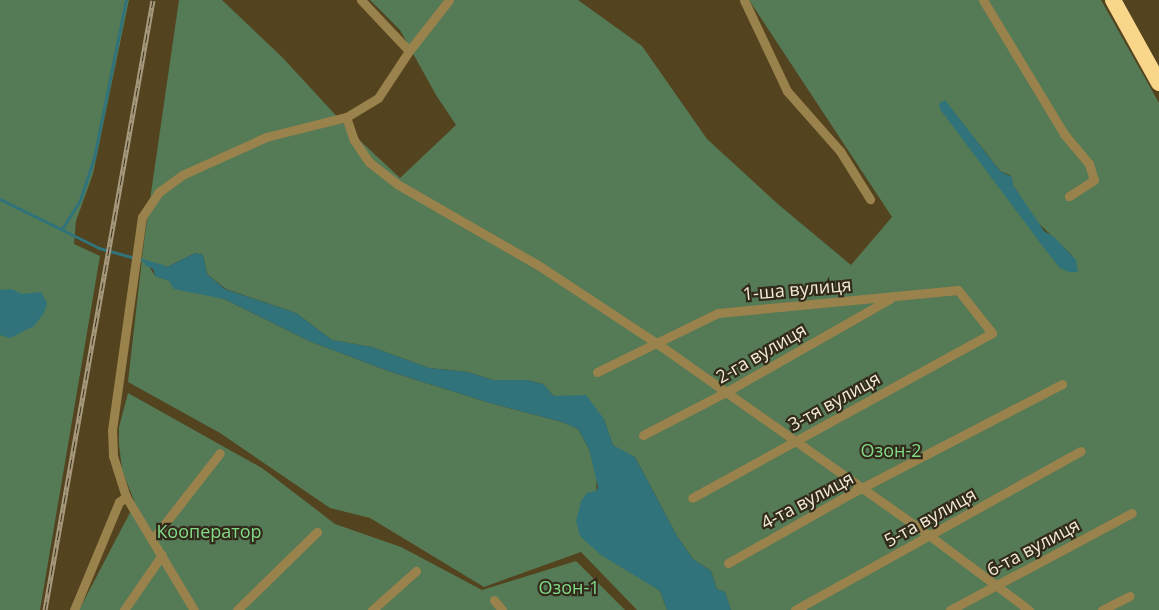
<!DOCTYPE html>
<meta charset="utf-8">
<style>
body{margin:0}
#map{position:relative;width:1159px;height:610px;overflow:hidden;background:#53431f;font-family:"Open Sans",sans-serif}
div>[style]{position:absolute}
.green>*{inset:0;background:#557a56}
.water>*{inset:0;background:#31737b}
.stream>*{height:3px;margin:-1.5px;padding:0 1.5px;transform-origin:1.5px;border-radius:1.5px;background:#31737b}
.street>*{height:9px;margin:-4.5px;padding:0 4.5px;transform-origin:4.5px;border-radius:4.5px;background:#9a824c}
.highway>*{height:16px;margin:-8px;padding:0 8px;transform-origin:8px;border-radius:8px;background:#f9d689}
.rail>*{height:5px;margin-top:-2.5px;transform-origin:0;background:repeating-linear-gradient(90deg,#322b1b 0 9px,#a79a7e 0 18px);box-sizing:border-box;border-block:2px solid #a79a7e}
span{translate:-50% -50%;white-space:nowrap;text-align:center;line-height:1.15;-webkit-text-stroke:4.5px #322b1b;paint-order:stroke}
.street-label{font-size:18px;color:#f4ebd6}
.park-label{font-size:18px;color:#82da88}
</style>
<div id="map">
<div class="green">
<div style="clip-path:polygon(0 0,129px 0,93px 174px,76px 221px,74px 244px,100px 256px,40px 610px,0 610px)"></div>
<div style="clip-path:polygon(evenodd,179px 0,222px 0,282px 57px,354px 135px,400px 178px,456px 125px,436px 95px,400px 30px,370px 0,578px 0,642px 46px,707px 139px,779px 205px,851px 265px,892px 217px,749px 0,1101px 0,1159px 103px,1159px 610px,731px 610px,725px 592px,717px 589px,711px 571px,693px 559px,677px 536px,635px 457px,613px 446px,604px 419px,554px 396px,543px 384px,527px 380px,493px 380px,468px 372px,429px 368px,372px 347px,332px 340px,296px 313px,226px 289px,207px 274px,203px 255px,195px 253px,167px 267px,146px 261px,155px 276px,224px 299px,309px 341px,391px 372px,490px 403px,562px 422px,578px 429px,589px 449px,597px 476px,596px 491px,627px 569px,660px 591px,667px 610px,637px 610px,581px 552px,484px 587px,370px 518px,330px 508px,220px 433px,128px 382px,144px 241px,179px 0,941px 109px,980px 145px,1000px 171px,1010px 175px,1013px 185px,1035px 220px,1072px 255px,1060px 268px,941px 109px)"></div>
<div style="clip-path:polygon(128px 393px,262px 468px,335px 524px,401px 547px,482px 590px,576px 561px,625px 610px,79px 610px,135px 503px,122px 470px,119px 444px,119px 427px)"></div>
</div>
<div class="water">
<div style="clip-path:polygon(945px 100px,1000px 171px,1012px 177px,1013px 185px,1044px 231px,1054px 237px,1076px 260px,1078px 272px,1069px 272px,1060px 268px,1044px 248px,940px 109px,939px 104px)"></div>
<div style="clip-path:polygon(195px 253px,203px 255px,207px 274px,225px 289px,296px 313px,332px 340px,372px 347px,429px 368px,468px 372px,493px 380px,527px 380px,543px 384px,554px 396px,586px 395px,604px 419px,613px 445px,635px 457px,677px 536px,693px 559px,711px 571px,717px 589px,725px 592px,731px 610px,667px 610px,660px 591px,601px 555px,580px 536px,576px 521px,581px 501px,587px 493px,596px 491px,598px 487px,589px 449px,578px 429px,562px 422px,490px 403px,391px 372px,309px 341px,224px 299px,174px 289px,169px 281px,155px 276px,153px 269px,145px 265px,146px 261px,167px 267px)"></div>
<div style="clip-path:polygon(12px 289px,22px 294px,41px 292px,47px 303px,44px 313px,34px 326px,10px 338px,0 335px,0 290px)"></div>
</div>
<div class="stream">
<div style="left:0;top:199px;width:110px;rotate:26.3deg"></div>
<div style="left:99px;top:248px;width:66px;rotate:15.7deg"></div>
<div style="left:62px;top:229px;width:34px;rotate:-58deg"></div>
<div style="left:80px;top:200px;width:44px;rotate:-71.6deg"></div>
<div style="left:94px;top:158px;width:161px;rotate:-78.6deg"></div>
</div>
<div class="street">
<div style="left:361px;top:0;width:70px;rotate:46.7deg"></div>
<div style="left:449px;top:0;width:65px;rotate:128.1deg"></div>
<div style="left:409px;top:51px;width:56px;rotate:123.4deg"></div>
<div style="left:378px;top:98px;width:37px;rotate:149deg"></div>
<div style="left:346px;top:117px;width:24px;rotate:71deg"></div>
<div style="left:354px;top:140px;width:27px;rotate:56deg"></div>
<div style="left:369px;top:162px;width:36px;rotate:38deg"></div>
<div style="left:397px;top:184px;width:163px;rotate:29.9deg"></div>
<div style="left:538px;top:265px;width:144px;rotate:33.4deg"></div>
<div style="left:658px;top:344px;width:333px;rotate:35.2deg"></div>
<div style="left:930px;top:536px;width:124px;rotate:36.8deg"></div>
<div style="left:744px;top:0;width:101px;rotate:64.7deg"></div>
<div style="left:787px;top:91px;width:80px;rotate:48.5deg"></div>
<div style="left:840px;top:151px;width:57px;rotate:58deg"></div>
<div style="left:983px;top:0;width:157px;rotate:58.8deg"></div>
<div style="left:1064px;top:134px;width:39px;rotate:50deg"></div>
<div style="left:1089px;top:164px;width:17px;rotate:73deg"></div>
<div style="left:1094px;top:180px;width:30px;rotate:147deg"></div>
<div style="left:597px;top:372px;width:135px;rotate:-26deg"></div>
<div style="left:718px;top:313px;width:241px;rotate:-5.5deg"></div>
<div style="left:958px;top:290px;width:55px;rotate:51.7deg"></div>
<div style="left:992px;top:333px;width:342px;rotate:151.2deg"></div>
<div style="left:643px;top:435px;width:93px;rotate:-27.4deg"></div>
<div style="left:726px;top:392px;width:189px;rotate:-29.6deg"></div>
<div style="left:152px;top:540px;width:110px;rotate:-52deg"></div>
<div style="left:728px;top:563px;width:140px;rotate:-29.5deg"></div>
<div style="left:850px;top:494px;width:239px;rotate:-27.4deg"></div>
<div style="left:494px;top:600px;width:13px;rotate:51deg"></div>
<div style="left:74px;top:610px;width:117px;rotate:-67.4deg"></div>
<div style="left:119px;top:502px;width:9px;rotate:-36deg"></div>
<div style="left:124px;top:610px;width:67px;rotate:-55.4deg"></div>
<div style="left:194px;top:610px;width:132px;rotate:-121deg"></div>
<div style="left:126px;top:497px;width:43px;rotate:-107.6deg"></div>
<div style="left:113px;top:456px;width:26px;rotate:-92deg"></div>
<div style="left:112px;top:430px;width:215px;rotate:-82deg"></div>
<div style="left:142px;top:217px;width:30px;rotate:-56deg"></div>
<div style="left:159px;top:192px;width:29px;rotate:-36deg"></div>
<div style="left:182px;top:175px;width:92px;rotate:-24.3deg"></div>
<div style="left:266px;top:137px;width:82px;rotate:-14deg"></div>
<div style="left:237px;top:610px;width:112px;rotate:-44.3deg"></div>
<div style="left:372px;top:610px;width:59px;rotate:-41.6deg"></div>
<div style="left:795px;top:610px;width:327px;rotate:-29.1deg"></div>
<div style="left:950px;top:610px;width:206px;rotate:-28.1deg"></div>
<div style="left:1102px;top:610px;width:31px;rotate:-27deg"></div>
</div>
<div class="highway">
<div style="left:1113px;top:0;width:95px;rotate:61deg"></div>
</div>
<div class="rail">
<div style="left:45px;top:610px;width:619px;rotate:-79.96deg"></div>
</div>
<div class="street-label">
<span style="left:797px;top:289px;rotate:-5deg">1-ша вулиця</span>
<span style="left:761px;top:353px;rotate:-30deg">2-га вулиця</span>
<span style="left:834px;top:401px;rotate:-29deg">3-тя вулиця</span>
<span style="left:807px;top:500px;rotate:-28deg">4-та вулиця</span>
<span style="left:930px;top:517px;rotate:-29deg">5-та вулиця</span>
<span style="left:1033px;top:547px;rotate:-28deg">6-та вулиця</span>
</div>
<div class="park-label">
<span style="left:891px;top:450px">Озон-2</span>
<span style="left:209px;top:531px">Кооператор</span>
<span style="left:569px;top:587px">Озон-1</span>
</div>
</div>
